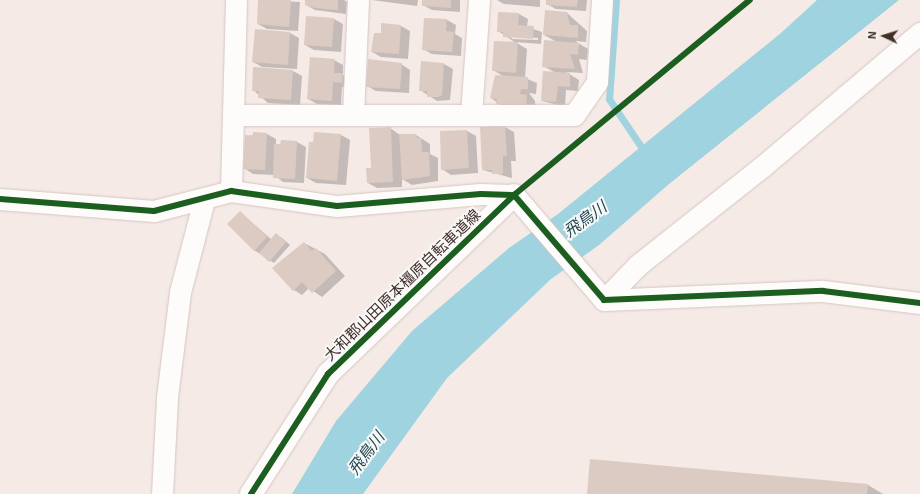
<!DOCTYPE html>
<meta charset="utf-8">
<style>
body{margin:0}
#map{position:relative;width:920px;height:494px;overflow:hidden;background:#f5eae6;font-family:"Exo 2","Noto Sans JP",sans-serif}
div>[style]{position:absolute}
.water>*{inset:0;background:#9ed3df}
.shadow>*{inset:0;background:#0003}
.stream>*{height:7px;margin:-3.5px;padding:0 3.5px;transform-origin:3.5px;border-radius:3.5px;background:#9ed3df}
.building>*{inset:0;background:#dbcbc2}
.roads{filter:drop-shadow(0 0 1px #d5c6c2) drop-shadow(0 0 1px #d5c6c2)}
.minor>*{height:21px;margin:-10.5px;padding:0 10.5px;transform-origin:10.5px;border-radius:10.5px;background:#fefcfb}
.secondary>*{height:22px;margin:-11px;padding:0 11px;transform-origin:11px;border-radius:11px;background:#fefcfb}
.cycleway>*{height:6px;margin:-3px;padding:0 3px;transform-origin:3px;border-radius:3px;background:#1b5e20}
span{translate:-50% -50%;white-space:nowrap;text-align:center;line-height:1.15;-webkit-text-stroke:4px #f8f8f8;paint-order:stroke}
.street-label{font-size:15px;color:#422f2a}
.water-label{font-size:16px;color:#20464f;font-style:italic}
.north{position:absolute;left:864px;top:16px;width:40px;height:40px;-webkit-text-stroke:3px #f8f8f8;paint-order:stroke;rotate:274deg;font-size:11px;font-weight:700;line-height:16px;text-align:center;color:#422f2a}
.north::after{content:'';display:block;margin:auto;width:14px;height:18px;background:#422f2a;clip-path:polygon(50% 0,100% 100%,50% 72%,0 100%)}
</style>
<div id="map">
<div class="water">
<div style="clip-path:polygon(817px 0,899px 0,669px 184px,599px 245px,551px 279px,447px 378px,363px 494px,292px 494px,336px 421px,412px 331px,509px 248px,558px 214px,781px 33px)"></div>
</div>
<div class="shadow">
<div style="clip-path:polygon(260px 0,300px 2px,298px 31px,267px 29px,258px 24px)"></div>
<div style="clip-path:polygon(306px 0,344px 0,347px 2px,346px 14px,315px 10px,306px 5px)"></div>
<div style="clip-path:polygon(372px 0,418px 0,417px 6px)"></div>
<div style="clip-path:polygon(423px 0,460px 0,460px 12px,432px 10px,423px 5px)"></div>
<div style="clip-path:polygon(497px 0,540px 0,540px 7px,504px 4px)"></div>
<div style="clip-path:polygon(547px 0,587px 0,586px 11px,556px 9px,547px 4px)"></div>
<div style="clip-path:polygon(546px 11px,567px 13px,587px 31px,586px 42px,575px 41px,588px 49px,587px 60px,579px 59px,583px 73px,566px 72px,579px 80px,578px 91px,566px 90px,565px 107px,542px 101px,556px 73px,543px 66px,557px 42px,544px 35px)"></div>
<div style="clip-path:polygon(evenodd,519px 14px,528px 19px,527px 27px,542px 32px,541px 44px,515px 42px,527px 49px,525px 78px,537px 83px,536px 94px,529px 93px,535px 101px,535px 111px,506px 109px,491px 98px,503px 76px,493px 70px,516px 43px,498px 31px,519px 14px,510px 36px,538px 38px,538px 40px,512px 39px,510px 36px)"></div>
<div style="clip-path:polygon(307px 17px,334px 19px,343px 24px,341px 52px,314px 50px,305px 45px)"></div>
<div style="clip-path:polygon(425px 19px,447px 20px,456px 25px,455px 34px,462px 38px,461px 56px,432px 54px,423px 49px)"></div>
<div style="clip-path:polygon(401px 26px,410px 31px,408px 59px,381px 57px,372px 52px,381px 35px)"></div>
<div style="clip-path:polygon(290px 33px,299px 38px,297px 69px,262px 67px,253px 62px)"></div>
<div style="clip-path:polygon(334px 60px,343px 65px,343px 75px,351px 80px,351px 87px,342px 87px,341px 105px,317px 104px,308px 99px)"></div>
<div style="clip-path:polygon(401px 64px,410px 70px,409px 93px,376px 91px,367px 86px)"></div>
<div style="clip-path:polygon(444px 64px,453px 69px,450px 100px,437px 101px,420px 90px)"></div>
<div style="clip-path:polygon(293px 71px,302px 76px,300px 105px,268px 103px,253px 90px)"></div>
<div style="clip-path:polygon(505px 127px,514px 132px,516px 161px,511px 161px,512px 178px,483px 170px)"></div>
<div style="clip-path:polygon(390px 128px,400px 135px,416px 135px,430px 144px,430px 154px,438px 158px,438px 181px,412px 185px,402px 179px,402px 187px,377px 188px,368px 183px)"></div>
<div style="clip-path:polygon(467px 131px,476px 136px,478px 173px,451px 175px,442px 169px,441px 132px)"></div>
<div style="clip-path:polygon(267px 134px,276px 139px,276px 145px,297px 142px,306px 147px,304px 183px,283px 182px,274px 175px,253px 174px,244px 168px,246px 136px)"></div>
<div style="clip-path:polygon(341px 135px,350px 140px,346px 185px,316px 183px,307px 178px,314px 144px)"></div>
<div style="clip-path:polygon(240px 212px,272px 240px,281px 237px,290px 245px,274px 263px,254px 250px)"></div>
<div style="clip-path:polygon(304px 243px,325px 254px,345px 276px,322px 297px,309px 288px,302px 295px,294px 290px)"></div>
<div style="clip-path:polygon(868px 485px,883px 494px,588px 494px)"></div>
</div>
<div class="stream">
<div style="left:616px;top:0;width:99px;rotate:94deg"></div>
<div style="left:609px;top:99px;width:66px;rotate:56.1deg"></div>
</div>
<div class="building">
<div style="clip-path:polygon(258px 0,291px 0,289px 27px,257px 24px)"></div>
<div style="clip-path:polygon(305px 0,338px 0,338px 10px,315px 8px,305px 5px)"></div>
<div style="clip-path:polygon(422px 0,451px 0,451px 8px,422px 6px)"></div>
<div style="clip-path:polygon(546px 0,578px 0,577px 7px,546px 5px)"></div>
<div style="clip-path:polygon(545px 10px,567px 12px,570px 25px,578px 25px,578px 38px,543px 35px)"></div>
<div style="clip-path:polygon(498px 12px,519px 13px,518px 25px,534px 26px,533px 39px,503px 37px,503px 32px,497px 32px)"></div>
<div style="clip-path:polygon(306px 16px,334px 18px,332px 47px,304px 45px)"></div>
<div style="clip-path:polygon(424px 18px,447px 19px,446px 31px,454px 32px,452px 52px,422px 50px)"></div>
<div style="clip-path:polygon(381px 23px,401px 25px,399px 54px,371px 52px,374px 33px,381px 33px)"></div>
<div style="clip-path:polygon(255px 29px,290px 32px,288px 65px,252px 62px)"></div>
<div style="clip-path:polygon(544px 40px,579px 43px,578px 55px,570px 54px,575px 69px,542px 67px)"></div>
<div style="clip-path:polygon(494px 41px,518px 42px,516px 73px,492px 71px)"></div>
<div style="clip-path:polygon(310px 57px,335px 59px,334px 73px,343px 73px,342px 83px,333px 82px,332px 101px,307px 99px)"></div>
<div style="clip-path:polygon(368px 59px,402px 63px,400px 89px,366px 87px)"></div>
<div style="clip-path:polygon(421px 61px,444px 63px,442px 95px,438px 97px,427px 97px,427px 91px,419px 91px)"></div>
<div style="clip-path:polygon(253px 67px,293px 70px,291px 100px,258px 98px,259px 91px,252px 91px)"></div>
<div style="clip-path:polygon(543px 71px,570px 73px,570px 87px,558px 86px,556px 102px,541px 101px)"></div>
<div style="clip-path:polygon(495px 75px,528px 77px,528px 89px,521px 89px,520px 94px,527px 95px,526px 106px,496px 104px,497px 99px,490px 98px)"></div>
<div style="clip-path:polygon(505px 126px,507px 156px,503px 156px,503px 174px,492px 174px,492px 170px,482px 170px,480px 127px)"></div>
<div style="clip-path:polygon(391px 127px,393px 182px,367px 183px,366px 168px,371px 168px,369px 128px)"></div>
<div style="clip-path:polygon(467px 130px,469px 168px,441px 170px,440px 131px)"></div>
<div style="clip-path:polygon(253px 132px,267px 133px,265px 170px,243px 169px,245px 135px,253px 136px)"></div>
<div style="clip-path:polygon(314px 132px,341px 134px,337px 181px,306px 178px,309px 142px,313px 142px)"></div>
<div style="clip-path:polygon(399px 134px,416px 134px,417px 138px,421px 138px,422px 152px,429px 152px,430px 176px,402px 180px)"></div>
<div style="clip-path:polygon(281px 140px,297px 141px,295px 179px,273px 178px,274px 144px,280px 144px)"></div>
<div style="clip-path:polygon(240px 211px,267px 237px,254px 251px,227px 224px)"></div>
<div style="clip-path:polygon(276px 233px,286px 242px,269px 262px,259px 253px)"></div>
<div style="clip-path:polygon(304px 242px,312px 251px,316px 248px,336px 271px,312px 293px,302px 282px,293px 291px,272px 268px)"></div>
<div style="clip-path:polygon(590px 459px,868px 484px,867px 494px,587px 494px)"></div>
</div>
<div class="roads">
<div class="minor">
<div style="left:234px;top:115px;width:340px"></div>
<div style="left:574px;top:115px;width:40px;rotate:-55.1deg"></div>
<div style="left:597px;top:82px;width:82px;rotate:-86.5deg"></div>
<div style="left:353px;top:115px;width:115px;rotate:-87.5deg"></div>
<div style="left:471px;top:115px;width:115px;rotate:-86deg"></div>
<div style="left:231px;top:191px;width:191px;rotate:-88.5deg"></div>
<div style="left:0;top:199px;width:154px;rotate:4.5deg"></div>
<div style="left:154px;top:211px;width:80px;rotate:-14.6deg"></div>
<div style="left:231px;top:191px;width:107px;rotate:8.1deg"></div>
<div style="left:337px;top:206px;width:144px;rotate:-4.8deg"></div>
<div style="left:481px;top:194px;width:33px;rotate:2deg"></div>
<div style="left:514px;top:195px;width:138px;rotate:49.4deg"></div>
<div style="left:604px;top:300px;width:219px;rotate:-2.4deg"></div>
<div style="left:823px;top:291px;width:98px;rotate:7.1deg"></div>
<div style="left:604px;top:300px;width:49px;rotate:-45.8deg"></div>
<div style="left:638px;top:265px;width:159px;rotate:-38.4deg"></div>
<div style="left:763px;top:166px;width:206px;rotate:-40.3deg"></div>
<div style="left:162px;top:494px;width:97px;rotate:-87deg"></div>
<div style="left:167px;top:397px;width:106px;rotate:-82.9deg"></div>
<div style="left:180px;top:292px;width:95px;rotate:-75.4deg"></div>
</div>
<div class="secondary">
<div style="left:251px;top:494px;width:143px;rotate:-57.3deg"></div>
<div style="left:328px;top:374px;width:258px;rotate:-43.9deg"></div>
</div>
</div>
<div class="cycleway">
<div style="left:0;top:199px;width:154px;rotate:4.5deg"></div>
<div style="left:154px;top:211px;width:80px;rotate:-14.6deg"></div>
<div style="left:231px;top:191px;width:107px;rotate:8.1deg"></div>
<div style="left:337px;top:206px;width:144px;rotate:-4.8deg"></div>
<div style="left:481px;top:194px;width:33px;rotate:2deg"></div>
<div style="left:514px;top:195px;width:138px;rotate:49.4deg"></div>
<div style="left:604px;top:300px;width:219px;rotate:-2.4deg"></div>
<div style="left:823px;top:291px;width:98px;rotate:7.1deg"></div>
<div style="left:251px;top:494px;width:143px;rotate:-57.3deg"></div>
<div style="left:328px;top:374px;width:258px;rotate:-43.9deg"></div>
<div style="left:514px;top:195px;width:306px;rotate:-39.6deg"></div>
</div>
<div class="street-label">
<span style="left:402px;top:285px;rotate:-44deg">大和郡山田原本橿原自転車道線</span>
</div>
<div class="water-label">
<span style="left:585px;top:219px;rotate:-36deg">飛鳥川</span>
<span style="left:366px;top:453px;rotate:-53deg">飛鳥川</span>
</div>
<div class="north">N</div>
</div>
